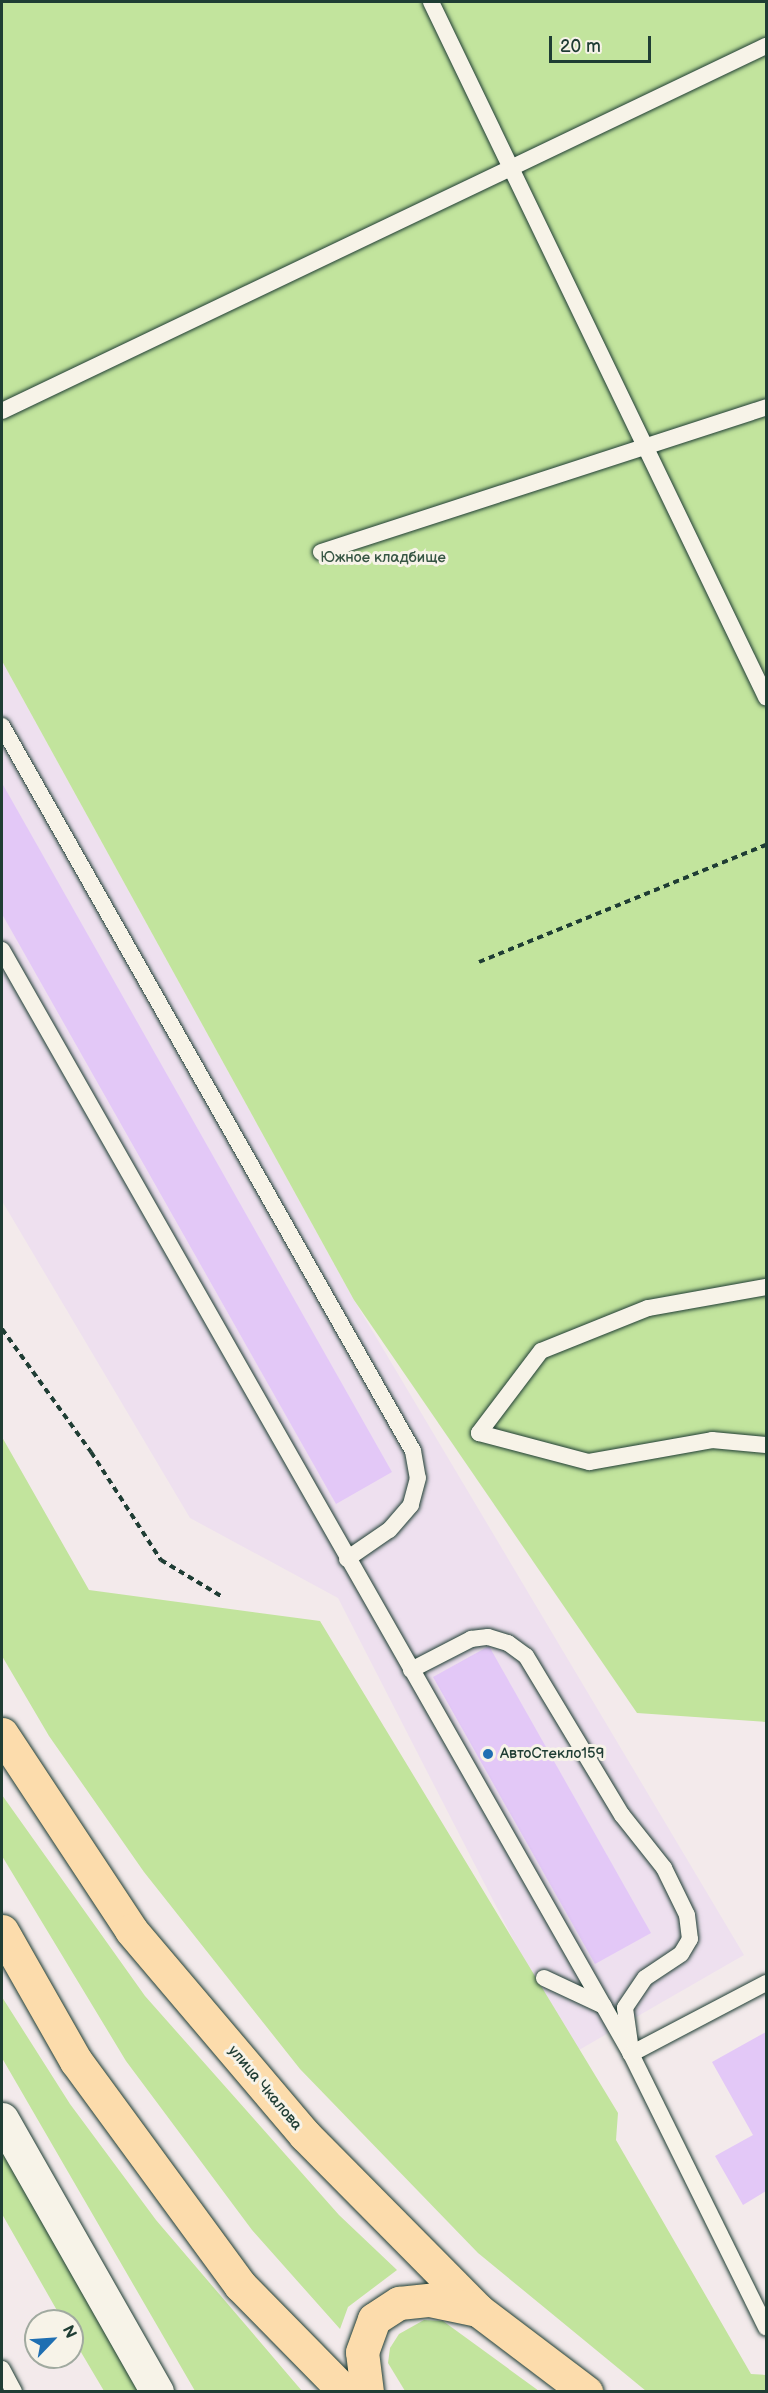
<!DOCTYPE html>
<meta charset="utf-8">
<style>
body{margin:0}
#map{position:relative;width:768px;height:2393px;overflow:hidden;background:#f3eaeb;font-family:"Balsamiq Sans",sans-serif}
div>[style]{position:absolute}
.built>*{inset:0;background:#eee0ef}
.green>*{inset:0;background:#c2e49d}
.building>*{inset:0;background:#e3c8f7}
.path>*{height:4px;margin-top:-2px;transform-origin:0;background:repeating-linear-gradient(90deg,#1f3d34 0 6px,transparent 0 10.5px)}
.roads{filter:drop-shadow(0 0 2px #1f3d34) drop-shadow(0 0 2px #1f3d34)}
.lane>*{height:16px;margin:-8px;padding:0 8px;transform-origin:8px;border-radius:8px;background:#f7f3e8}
.street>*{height:33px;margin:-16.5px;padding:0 16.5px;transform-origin:16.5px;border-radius:16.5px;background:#f7f3e8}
.primary>*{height:33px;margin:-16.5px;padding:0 16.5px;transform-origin:16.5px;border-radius:16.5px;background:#fcdcac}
.dots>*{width:16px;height:16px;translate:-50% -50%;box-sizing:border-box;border:3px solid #f7f3e8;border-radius:50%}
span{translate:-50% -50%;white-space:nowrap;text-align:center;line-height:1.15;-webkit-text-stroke:6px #f7f3e8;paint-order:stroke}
.park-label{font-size:15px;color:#375644}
.poi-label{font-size:15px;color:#1f3d34}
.left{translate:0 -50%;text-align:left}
.street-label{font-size:15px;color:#1f3d34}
.frame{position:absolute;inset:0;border:3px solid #1f3d34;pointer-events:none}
.north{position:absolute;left:24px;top:2309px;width:60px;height:60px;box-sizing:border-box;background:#f7f3e8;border:2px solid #a1aaa0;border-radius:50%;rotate:65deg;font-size:16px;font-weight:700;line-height:24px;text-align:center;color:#1f3d34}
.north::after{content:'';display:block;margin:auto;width:21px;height:27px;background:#1f6fb2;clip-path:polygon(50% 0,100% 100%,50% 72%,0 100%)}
.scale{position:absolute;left:549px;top:36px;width:102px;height:27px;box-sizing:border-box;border:3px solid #1f3d34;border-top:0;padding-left:8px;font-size:18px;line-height:21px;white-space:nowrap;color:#1f3d34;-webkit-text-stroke:4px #f7f3e8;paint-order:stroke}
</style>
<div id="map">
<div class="built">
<div style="clip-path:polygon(2px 661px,354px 1300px,744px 1955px,572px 2054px,338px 1598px,190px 1518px,2px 1201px)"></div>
</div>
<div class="green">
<div style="clip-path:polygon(2px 2px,766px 2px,766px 1722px,637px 1713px,354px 1300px,2px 661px)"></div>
<div style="clip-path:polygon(2px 1437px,89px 1590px,320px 1621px,618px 2113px,616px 2140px,751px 2374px,766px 2375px,766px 2391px,646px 2391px,478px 2253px,300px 2069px,144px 1872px,49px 1736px,2px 1656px)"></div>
<div style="clip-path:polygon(2px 1795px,145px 1996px,339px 2215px,397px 2270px,348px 2307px,340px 2329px,252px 2230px,126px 2061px,2px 1856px)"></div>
<div style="clip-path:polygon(2px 1997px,70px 2104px,156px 2220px,302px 2391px,195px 2391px,2px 2058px)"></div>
<div style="clip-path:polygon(2px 2147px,144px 2391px,104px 2391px,72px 2337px,72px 2321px,63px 2321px,2px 2214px)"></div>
<div style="clip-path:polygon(424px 2320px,443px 2321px,539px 2391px,405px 2391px,388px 2363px,390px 2348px,399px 2334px)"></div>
</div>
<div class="building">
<div style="clip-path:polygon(2px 783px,392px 1472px,336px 1504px,2px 914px)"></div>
<div style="clip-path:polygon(489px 1646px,651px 1933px,595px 1964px,433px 1677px)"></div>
<div style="clip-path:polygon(766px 2032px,766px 2191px,743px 2205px,715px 2156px,753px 2135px,712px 2062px)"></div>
</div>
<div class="path">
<div style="left:479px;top:962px;width:310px;rotate:-22.2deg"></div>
<div style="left:2px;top:1329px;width:152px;rotate:54.1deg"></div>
<div style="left:91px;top:1452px;width:129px;rotate:57.1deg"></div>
<div style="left:161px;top:1560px;width:70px;rotate:31deg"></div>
</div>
<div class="roads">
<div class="lane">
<div style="left:431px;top:2px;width:772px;rotate:64.27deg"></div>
<div style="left:2px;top:411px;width:847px;rotate:-25.54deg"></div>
<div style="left:321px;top:552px;width:468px;rotate:-18deg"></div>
<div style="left:2px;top:726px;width:833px;rotate:60.45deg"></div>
<div style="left:413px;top:1451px;width:27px;rotate:80deg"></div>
<div style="left:418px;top:1478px;width:28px;rotate:105deg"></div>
<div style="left:411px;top:1505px;width:33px;rotate:131deg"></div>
<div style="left:389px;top:1530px;width:51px;rotate:145.4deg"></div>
<div style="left:2px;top:950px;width:1271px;rotate:60.33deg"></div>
<div style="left:766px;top:1287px;width:120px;rotate:169.9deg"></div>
<div style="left:648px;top:1308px;width:115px;rotate:158.1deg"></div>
<div style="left:541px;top:1351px;width:103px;rotate:127.1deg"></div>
<div style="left:479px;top:1433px;width:114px;rotate:14.8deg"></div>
<div style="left:589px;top:1462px;width:125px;rotate:-10.1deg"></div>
<div style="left:712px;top:1440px;width:54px;rotate:5.3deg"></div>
<div style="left:411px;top:1670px;width:68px;rotate:-27.3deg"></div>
<div style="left:471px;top:1639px;width:17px;rotate:-7deg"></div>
<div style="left:488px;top:1637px;width:21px;rotate:17deg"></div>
<div style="left:508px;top:1643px;width:22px;rotate:36deg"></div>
<div style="left:526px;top:1656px;width:186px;rotate:58.9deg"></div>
<div style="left:622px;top:1815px;width:68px;rotate:51.6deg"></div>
<div style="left:664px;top:1868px;width:52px;rotate:63.9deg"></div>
<div style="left:687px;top:1915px;width:24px;rotate:83deg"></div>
<div style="left:690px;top:1939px;width:17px;rotate:121deg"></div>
<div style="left:681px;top:1954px;width:43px;rotate:146.3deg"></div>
<div style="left:645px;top:1978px;width:36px;rotate:124deg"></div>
<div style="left:625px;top:2008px;width:36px;rotate:82deg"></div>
<div style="left:544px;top:1978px;width:66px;rotate:25deg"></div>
<div style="left:766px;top:1983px;width:153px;rotate:152.3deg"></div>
<div style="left:631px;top:2054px;width:305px;rotate:63.7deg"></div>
<div style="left:2px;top:2369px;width:26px;rotate:62deg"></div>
</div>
<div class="street">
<div style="left:2px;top:2119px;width:314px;rotate:60.4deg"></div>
</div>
<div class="primary">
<div style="left:2px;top:1734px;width:235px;rotate:56.6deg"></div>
<div style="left:131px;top:1930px;width:269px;rotate:49.7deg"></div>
<div style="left:305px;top:2135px;width:246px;rotate:45.3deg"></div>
<div style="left:478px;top:2310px;width:136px;rotate:37.2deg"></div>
<div style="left:2px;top:1931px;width:150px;rotate:60.4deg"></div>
<div style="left:76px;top:2061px;width:278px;rotate:53.8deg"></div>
<div style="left:240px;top:2285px;width:150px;rotate:45.5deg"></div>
<div style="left:367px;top:2392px;width:40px;rotate:-97.1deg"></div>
<div style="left:362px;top:2352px;width:35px;rotate:-70deg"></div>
<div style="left:374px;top:2319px;width:30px;rotate:-33deg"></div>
<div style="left:399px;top:2303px;width:31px;rotate:-6deg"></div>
<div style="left:430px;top:2300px;width:49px;rotate:11.8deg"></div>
</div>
</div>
<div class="dots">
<div style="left:488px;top:1754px;background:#1f6fb2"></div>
</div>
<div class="park-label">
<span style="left:383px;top:558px">Южное кладбище</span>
</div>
<div class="poi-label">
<span class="left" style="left:500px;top:1754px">АвтоСтекло159</span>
</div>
<div class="street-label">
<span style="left:265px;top:2088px;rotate:50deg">улица Чкалова</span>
</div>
<div class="frame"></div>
<div class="north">N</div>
<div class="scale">20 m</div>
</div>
